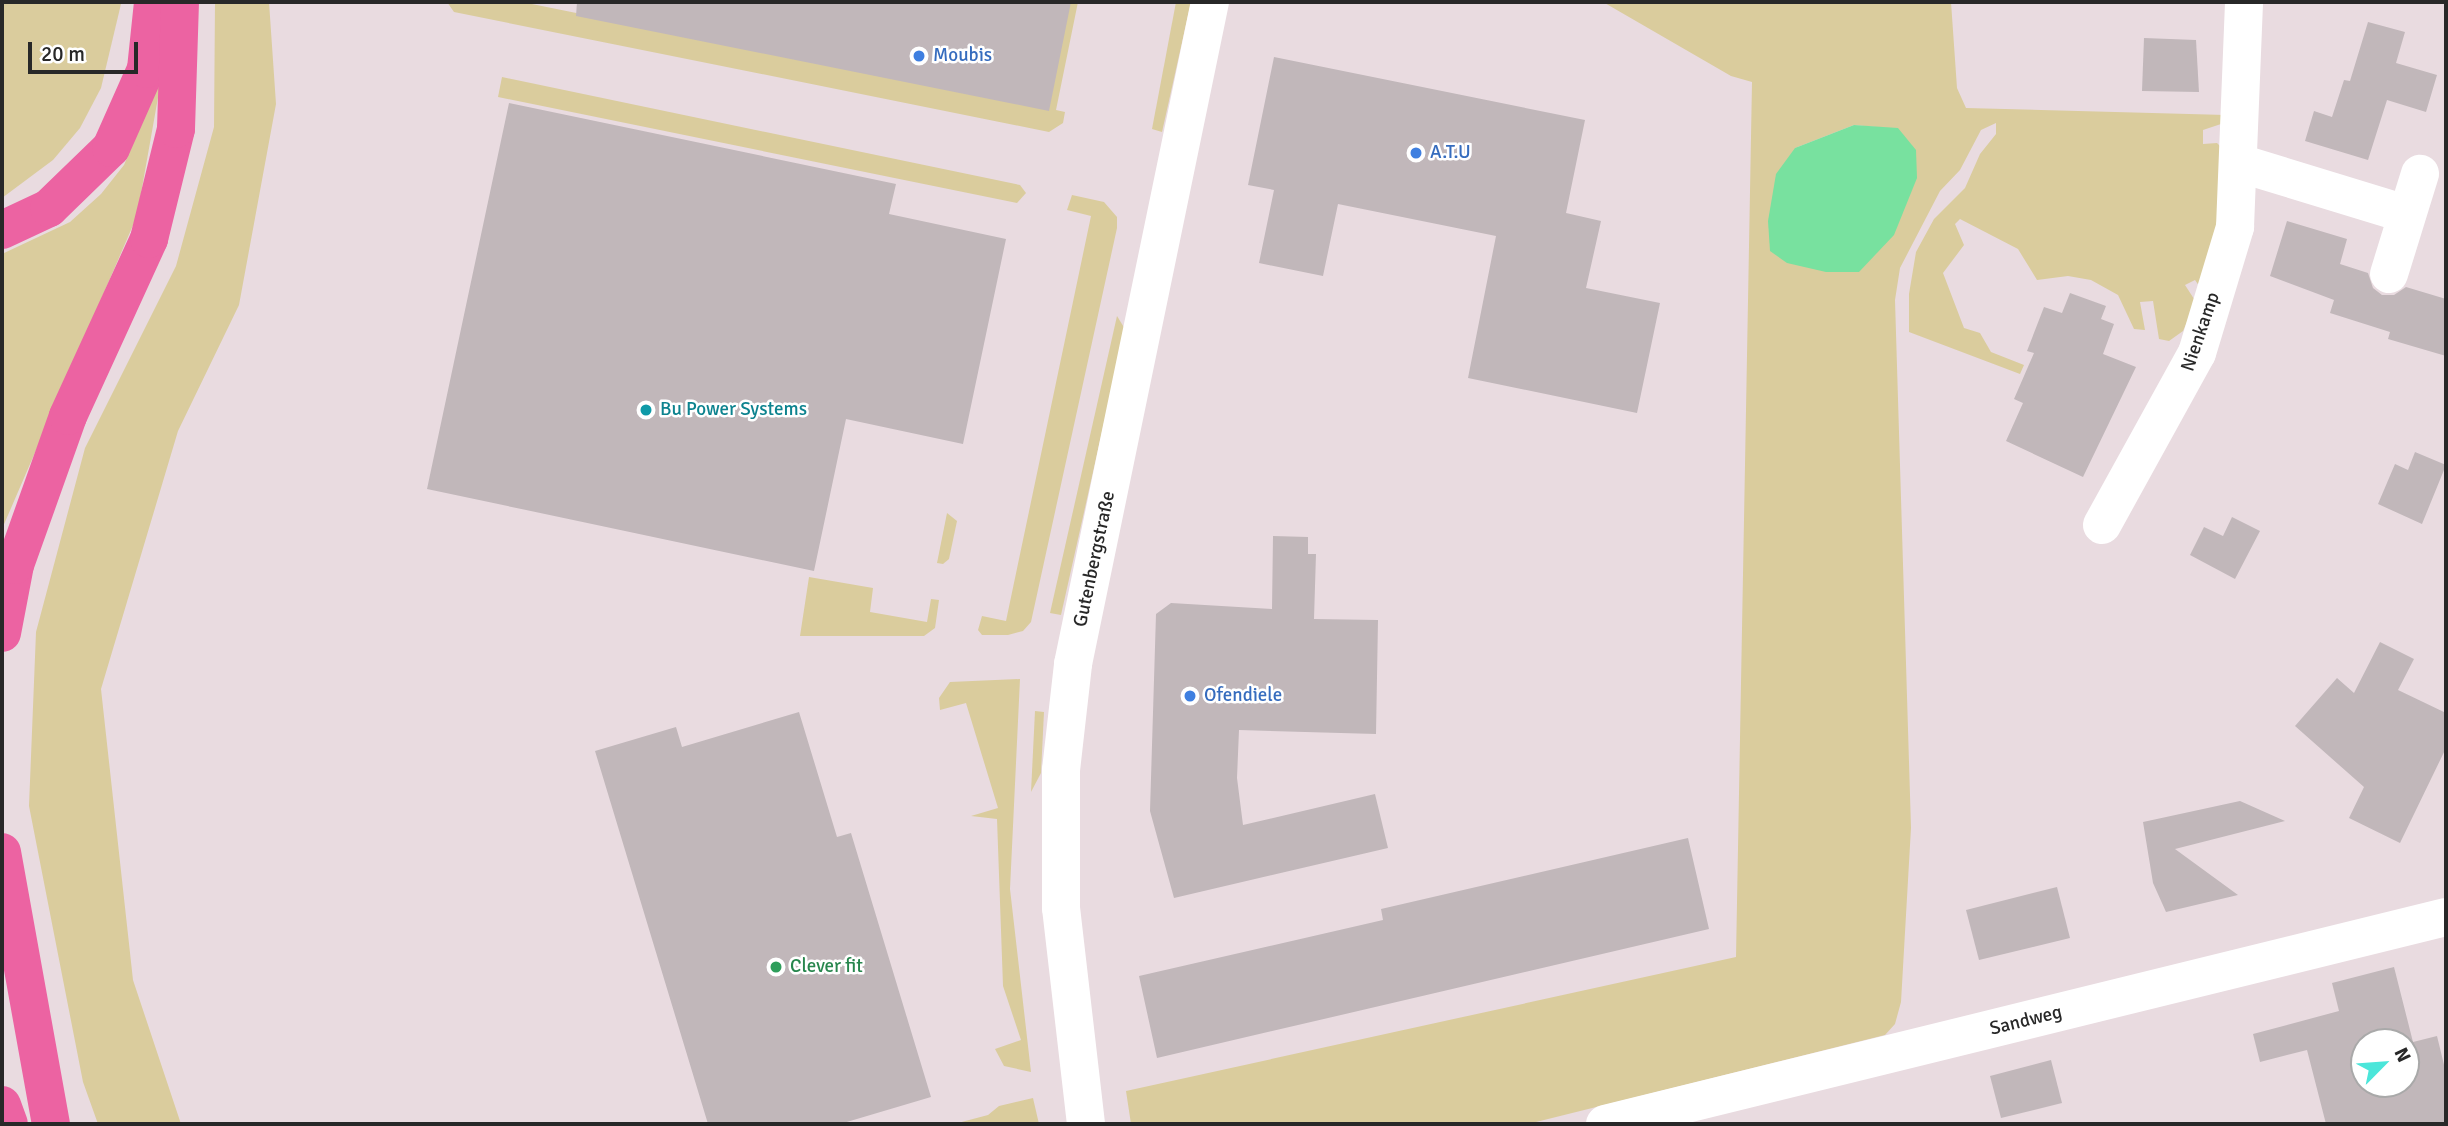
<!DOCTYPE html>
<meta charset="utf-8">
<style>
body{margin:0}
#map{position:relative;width:2448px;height:1126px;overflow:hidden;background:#e9dbe0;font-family:Signika,sans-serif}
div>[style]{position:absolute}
.green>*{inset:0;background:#dacc9d}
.water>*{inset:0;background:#78e19f}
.building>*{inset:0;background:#c1b7ba}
.minor>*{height:38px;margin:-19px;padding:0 19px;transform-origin:19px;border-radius:19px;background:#fff}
.highway>*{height:38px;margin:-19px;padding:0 19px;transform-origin:19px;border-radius:19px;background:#ec63a2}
.dots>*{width:19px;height:19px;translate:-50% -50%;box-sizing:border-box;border:4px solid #fff;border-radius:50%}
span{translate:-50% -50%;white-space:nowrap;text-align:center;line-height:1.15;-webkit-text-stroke:5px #fff;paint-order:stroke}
.shop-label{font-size:19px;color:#366cbe}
.left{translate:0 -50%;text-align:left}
.street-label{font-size:19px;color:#282828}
.culture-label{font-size:19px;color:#0d838f}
.leisure-label{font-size:19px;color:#27864d}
.frame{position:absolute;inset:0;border:4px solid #282828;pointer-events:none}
.north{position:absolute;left:2350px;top:1028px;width:70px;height:70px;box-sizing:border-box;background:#fff;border:2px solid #a9a9a9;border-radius:50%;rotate:65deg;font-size:19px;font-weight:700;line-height:28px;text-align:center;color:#282828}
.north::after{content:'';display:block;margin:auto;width:24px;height:32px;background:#4be6da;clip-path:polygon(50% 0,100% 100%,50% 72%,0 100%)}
.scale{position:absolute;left:28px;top:42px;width:110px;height:32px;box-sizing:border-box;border:4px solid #282828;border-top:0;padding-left:9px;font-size:21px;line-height:24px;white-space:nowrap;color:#282828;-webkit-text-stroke:5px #fff;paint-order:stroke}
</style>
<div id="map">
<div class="green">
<div style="clip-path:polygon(2px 2px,121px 4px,101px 88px,80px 128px,53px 160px,2px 198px)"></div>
<div style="clip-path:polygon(215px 2px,269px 2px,276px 104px,239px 305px,178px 431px,101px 689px,133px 980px,181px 1124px,98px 1124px,83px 1082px,29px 806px,36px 632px,85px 448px,176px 266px,214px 127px)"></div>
<div style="clip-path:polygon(447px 2px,522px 2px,1041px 107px,1063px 2px,1078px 2px,1056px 110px,1065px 112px,1063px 123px,1049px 132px,454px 12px)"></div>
<div style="clip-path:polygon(1176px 2px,1191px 2px,1162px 132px,1152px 129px)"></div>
<div style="clip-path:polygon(evenodd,1603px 2px,1951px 2px,1957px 88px,1966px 108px,2226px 115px,2221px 124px,2203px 130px,2203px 144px,2217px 143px,2223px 149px,2226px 185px,2202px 290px,2195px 280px,2185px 285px,2196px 302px,2183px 331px,2169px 341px,2159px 339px,2153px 301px,2140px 302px,2145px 330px,2134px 329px,2118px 295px,2091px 280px,2068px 276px,2037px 280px,2018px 249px,1960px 219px,1955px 224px,1964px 245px,1943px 273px,1964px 328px,1980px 333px,1991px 352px,2024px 365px,2020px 374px,1909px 332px,1909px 294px,1916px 252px,1934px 219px,1965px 188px,1980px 154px,1996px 134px,1996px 123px,1981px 130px,1960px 170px,1940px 191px,1900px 268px,1895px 300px,1911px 828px,1901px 1002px,1895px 1024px,1885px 1035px,1528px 1124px,1131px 1124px,1126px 1091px,1736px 957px,1752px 82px,1731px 76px,1603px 2px,1854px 125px,1898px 129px,1795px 148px,1854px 125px)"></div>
<div style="clip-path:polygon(162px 75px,137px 216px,2px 529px,2px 254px,70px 222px,101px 194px,124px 165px)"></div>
<div style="clip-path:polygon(502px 77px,1020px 185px,1026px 193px,1017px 203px,498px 97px)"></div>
<div style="clip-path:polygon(1072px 195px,1104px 202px,1117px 217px,1117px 228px,1031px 622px,1023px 631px,1008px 635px,982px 635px,978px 630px,982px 616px,1006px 621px,1091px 216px,1067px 210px)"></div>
<div style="clip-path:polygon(1117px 316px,1125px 329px,1061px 615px,1050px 613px)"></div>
<div style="clip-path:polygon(947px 513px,957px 521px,949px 559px,943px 564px,937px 563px)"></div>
<div style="clip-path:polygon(809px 577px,873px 588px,870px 612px,927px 622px,931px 599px,939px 600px,935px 628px,924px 636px,800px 636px)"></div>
<div style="clip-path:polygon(1020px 679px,1010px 889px,1031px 1072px,1004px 1066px,995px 1049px,1021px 1040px,1003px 986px,997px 819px,971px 816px,998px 808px,966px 703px,940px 710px,939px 698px,950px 682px)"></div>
<div style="clip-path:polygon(1035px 711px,1044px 712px,1041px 773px,1031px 792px)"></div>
<div style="clip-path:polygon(1033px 1098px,1039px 1124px,954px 1124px,988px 1115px,999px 1106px)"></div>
</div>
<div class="water">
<div style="clip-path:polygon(1854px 125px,1898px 128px,1916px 150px,1917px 178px,1894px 235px,1859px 272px,1826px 272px,1787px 263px,1770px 251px,1768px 221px,1776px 174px,1795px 148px)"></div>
</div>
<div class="building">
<div style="clip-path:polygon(577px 2px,1071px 2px,1049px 111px,576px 16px)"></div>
<div style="clip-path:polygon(2368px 22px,2405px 32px,2396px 63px,2437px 75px,2426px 112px,2387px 100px,2368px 160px,2305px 141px,2314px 111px,2332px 117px,2344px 80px,2350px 81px)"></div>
<div style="clip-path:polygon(2144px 38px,2196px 40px,2199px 92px,2142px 91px)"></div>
<div style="clip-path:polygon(1274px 57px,1585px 120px,1566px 213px,1601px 221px,1586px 288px,1660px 303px,1637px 413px,1468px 378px,1496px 236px,1338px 204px,1323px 276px,1259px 263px,1274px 190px,1248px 185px)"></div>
<div style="clip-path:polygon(509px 103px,896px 184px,889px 214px,1006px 239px,963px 444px,846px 419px,814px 571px,427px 489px)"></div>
<div style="clip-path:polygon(2287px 221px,2347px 239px,2340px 264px,2368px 273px,2373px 288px,2382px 295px,2394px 295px,2406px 287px,2446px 299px,2446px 356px,2388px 339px,2390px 332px,2330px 313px,2334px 300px,2270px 276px)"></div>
<div style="clip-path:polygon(2070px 293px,2106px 306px,2101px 319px,2114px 324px,2103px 354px,2136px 367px,2083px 477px,2006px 441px,2023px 403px,2014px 399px,2034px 353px,2027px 351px,2044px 307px,2062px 313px)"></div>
<div style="clip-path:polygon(2415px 452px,2446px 465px,2422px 524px,2378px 504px,2395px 464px,2408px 470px)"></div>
<div style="clip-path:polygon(2232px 517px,2260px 531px,2235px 579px,2190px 555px,2204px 527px,2223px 536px)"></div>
<div style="clip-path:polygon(1273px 536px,1308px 537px,1308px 554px,1316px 554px,1314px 619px,1378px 620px,1376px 734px,1239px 730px,1237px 778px,1243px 825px,1375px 794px,1388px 848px,1174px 898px,1150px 811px,1156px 614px,1171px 603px,1272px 609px)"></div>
<div style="clip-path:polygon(2380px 642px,2414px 659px,2398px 690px,2446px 713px,2446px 748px,2400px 843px,2349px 818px,2364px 787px,2295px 726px,2337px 678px,2354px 693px)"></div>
<div style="clip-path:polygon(799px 712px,837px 837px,851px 833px,931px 1097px,840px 1124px,708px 1124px,595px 751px,676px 727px,682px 747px)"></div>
<div style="clip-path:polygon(2240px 801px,2285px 821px,2175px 849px,2238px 895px,2166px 912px,2153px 883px,2143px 822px)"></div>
<div style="clip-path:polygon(1688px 838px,1709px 929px,1157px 1058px,1139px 976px,1383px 920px,1381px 909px)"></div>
<div style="clip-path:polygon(2057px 887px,2070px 938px,1979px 960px,1966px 910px)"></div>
<div style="clip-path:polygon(evenodd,2394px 967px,2413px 1042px,2437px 1036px,2446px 1073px,2446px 1124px,2326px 1124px,2307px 1050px,2260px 1062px,2253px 1034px,2339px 1011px,2332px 983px,2394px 967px,2364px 1042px,2406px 1042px,2406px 1084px,2364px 1084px,2364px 1042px)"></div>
<div style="clip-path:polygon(2051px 1060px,2062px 1103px,2001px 1118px,1990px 1076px)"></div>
</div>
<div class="minor">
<div style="left:2239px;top:163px;width:175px;rotate:17deg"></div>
<div style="left:2389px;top:274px;width:105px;rotate:-72.8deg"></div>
<div style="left:2102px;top:525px;width:196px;rotate:-61.1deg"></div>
<div style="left:2197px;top:353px;width:132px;rotate:-73.2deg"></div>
<div style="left:2235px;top:227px;width:225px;rotate:-87.7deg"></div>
<div style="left:1086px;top:1124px;width:217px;rotate:-96.6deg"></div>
<div style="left:1061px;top:908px;width:138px;rotate:-90deg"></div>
<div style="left:1061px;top:770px;width:107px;rotate:-83.5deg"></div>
<div style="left:1073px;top:664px;width:676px;rotate:-78.31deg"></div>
<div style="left:1605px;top:1124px;width:866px;rotate:-13.83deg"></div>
</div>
<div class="highway">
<div style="left:2px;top:230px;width:52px;rotate:-25.1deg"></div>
<div style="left:49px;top:208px;width:86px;rotate:-44.1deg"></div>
<div style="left:111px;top:148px;width:86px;rotate:-66.1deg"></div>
<div style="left:146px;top:69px;width:67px;rotate:-84deg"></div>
<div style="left:2px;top:633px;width:69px;rotate:-79.2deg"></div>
<div style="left:15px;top:565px;width:158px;rotate:-70.4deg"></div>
<div style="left:68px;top:416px;width:195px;rotate:-65.4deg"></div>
<div style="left:149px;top:239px;width:113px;rotate:-76.2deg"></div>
<div style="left:176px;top:129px;width:127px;rotate:-88.2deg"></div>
<div style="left:2px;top:852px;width:276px;rotate:79.8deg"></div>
<div style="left:2px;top:1105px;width:20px;rotate:70deg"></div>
</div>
<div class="dots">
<div style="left:919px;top:56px;background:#3f7fe0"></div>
<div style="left:1416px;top:153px;background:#3f7fe0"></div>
<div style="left:646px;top:410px;background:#0f9aa8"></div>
<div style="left:1190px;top:696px;background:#3f7fe0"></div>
<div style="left:776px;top:967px;background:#2e9e5b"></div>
</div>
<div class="shop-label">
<span class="left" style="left:933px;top:56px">Moubis</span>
<span class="left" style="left:1430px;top:153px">A.T.U</span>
<span class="left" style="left:1204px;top:696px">Ofendiele</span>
</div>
<div class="street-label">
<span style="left:2201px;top:332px;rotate:-71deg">Nienkamp</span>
<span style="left:1095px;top:559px;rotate:-78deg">Gutenbergstraße</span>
<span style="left:2026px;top:1021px;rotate:-14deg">Sandweg</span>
</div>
<div class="culture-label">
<span class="left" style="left:660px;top:410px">Bu Power Systems</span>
</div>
<div class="leisure-label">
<span class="left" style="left:790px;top:967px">Clever fit</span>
</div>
<div class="frame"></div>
<div class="north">N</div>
<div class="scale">20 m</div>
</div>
